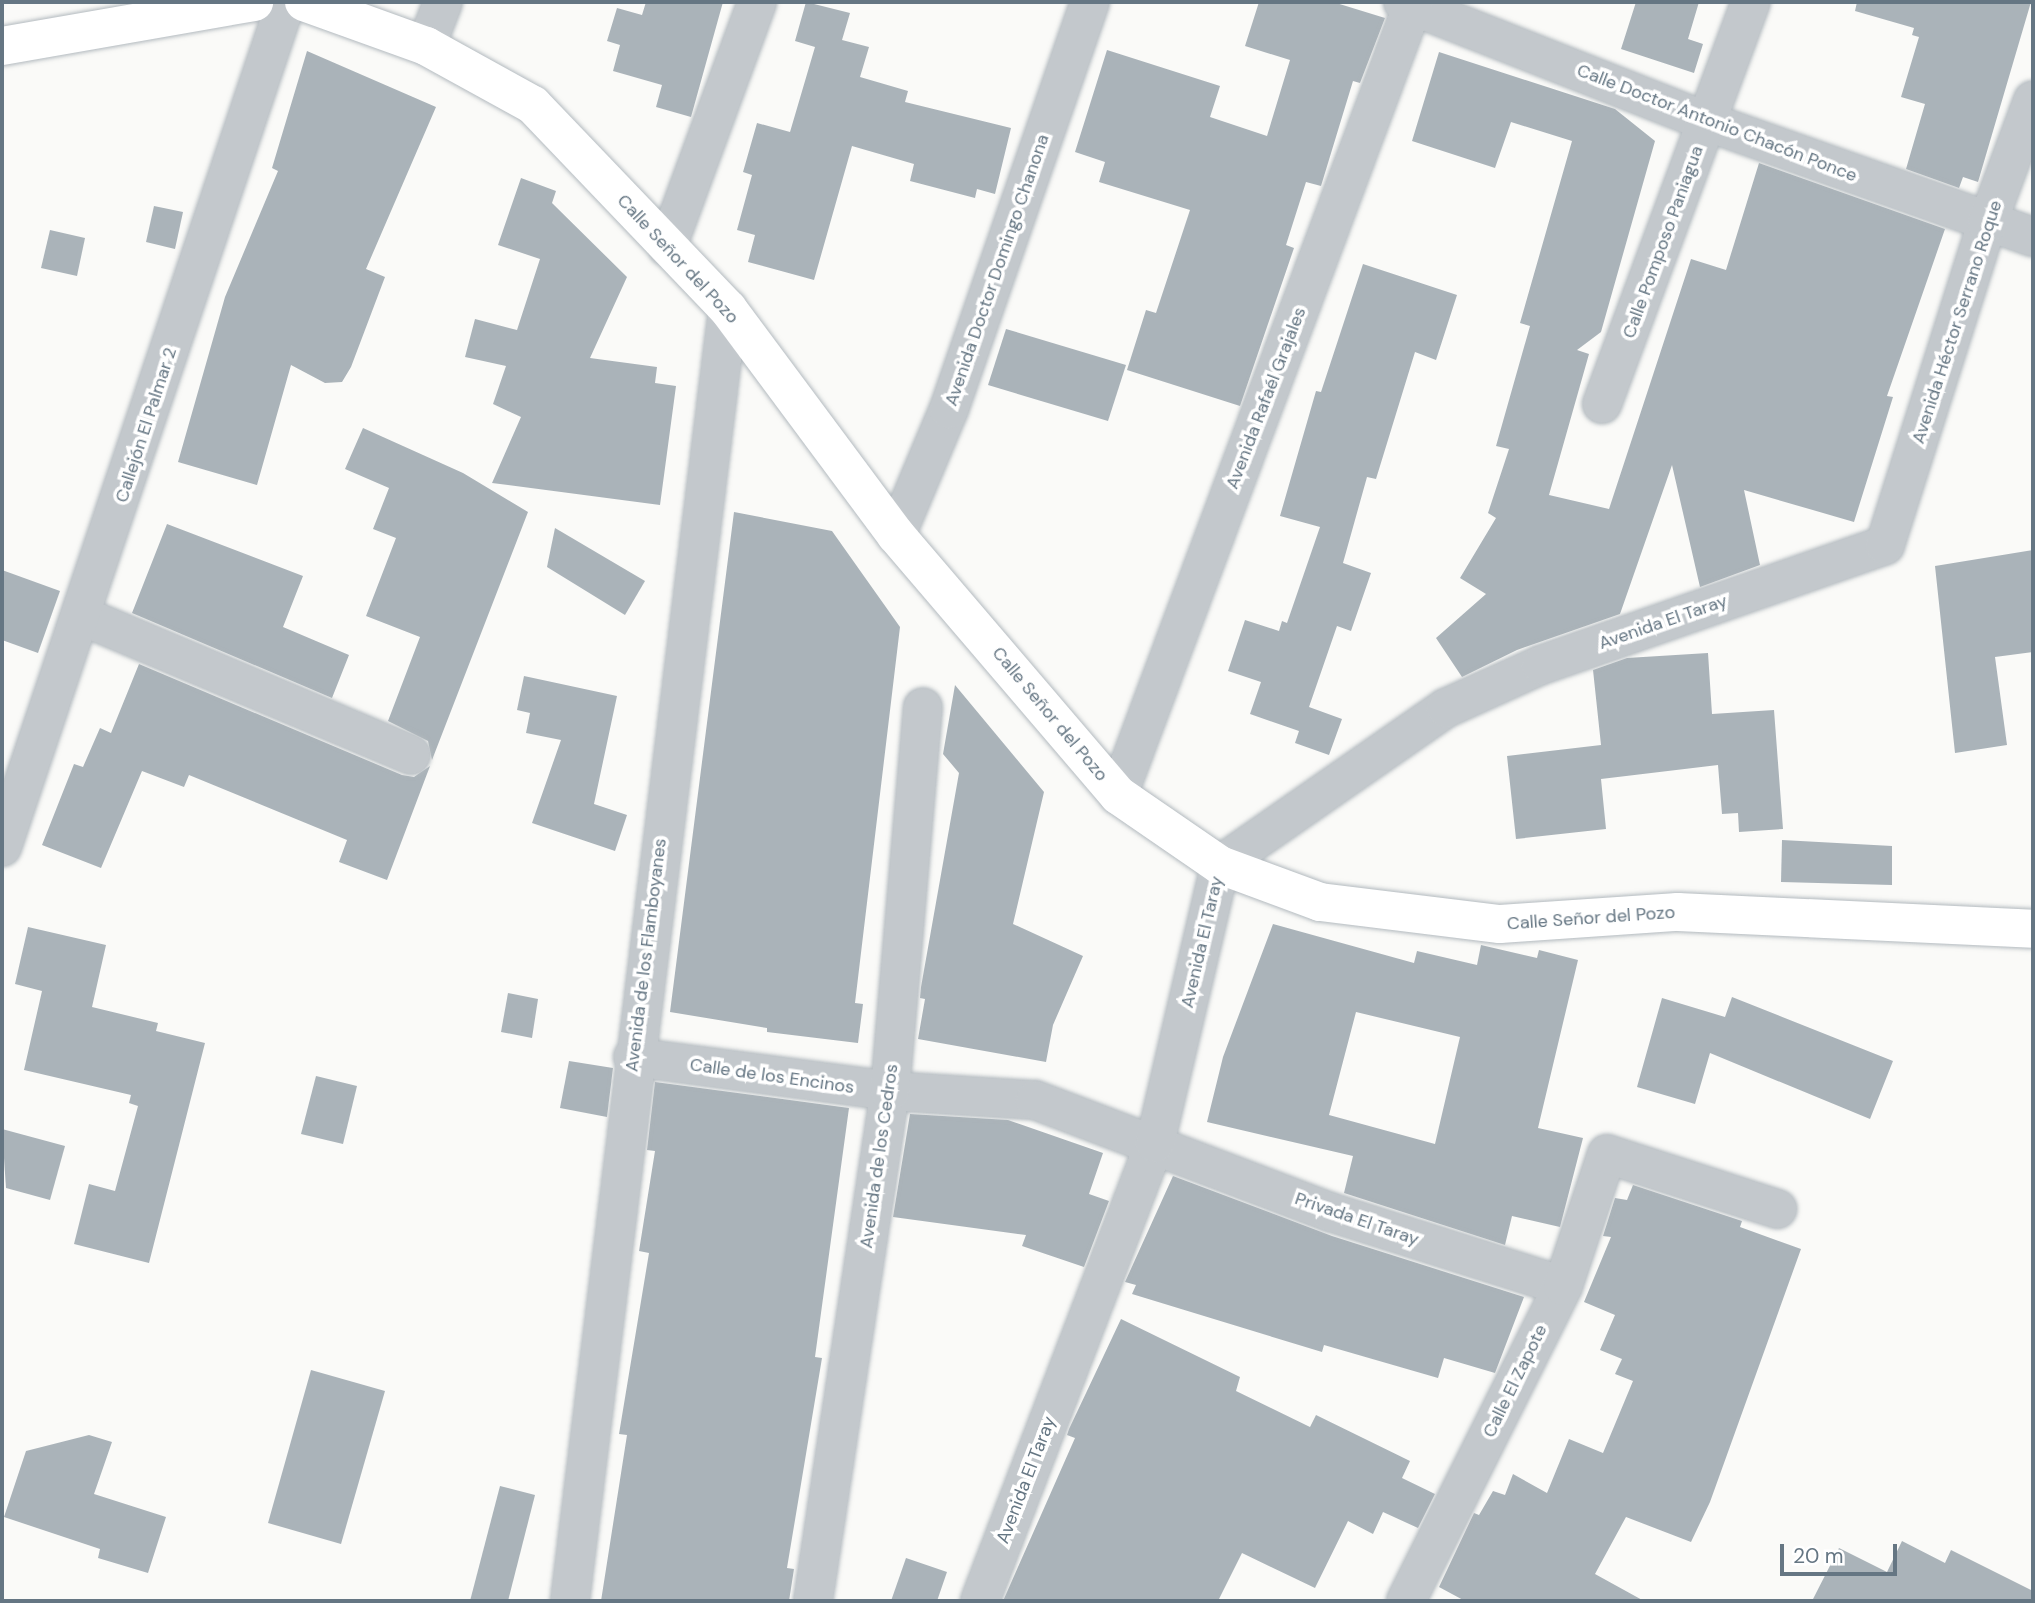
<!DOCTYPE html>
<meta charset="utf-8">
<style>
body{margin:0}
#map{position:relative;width:2035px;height:1603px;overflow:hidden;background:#fafaf8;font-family:"DM Sans",sans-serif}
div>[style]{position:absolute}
.building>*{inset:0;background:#aab3b9}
.roads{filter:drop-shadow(0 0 2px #b3babf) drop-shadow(0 0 2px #b3babf)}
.street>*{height:38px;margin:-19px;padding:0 19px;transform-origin:19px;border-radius:19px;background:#c3c8cc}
.secondary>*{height:38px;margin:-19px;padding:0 19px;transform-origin:19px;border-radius:19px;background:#fff}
span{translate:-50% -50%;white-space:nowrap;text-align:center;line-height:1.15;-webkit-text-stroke:7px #fff;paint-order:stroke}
.street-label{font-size:18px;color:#657683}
.frame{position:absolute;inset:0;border:4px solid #657683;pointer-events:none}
.scale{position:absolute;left:1780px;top:1544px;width:117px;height:32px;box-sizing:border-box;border:4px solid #657683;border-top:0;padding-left:9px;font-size:21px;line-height:24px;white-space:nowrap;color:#657683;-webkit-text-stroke:5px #fff;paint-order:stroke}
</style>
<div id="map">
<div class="building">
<div style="clip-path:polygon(646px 2px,723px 2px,691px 117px,656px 107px,662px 85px,613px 71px,620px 45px,607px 41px,617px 8px,642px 15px)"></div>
<div style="clip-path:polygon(806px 2px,850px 13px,842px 40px,869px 47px,860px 77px,908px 91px,905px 102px,1011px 128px,995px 194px,977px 189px,975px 198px,910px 181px,914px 164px,852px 146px,814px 280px,748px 262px,755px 235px,737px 230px,752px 175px,743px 172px,757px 123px,790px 132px,815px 47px,795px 41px)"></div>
<div style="clip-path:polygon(1259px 2px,1333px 2px,1385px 18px,1360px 83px,1353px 81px,1321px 186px,1306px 182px,1286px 245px,1294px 248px,1240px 406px,1127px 370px,1146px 310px,1156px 313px,1190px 210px,1099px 182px,1105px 162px,1075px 152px,1107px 50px,1220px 86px,1210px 117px,1267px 136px,1290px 60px,1245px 46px)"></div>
<div style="clip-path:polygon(1636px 2px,1699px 2px,1688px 39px,1703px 44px,1694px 73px,1621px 49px)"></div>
<div style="clip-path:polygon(1857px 2px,2031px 2px,1978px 182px,1963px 177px,1959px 188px,1906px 169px,1925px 104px,1901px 97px,1919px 37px,1912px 35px,1914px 28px,1855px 11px)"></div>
<div style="clip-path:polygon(307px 51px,436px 107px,366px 269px,385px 277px,351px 367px,342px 382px,325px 383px,291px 365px,257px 485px,178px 462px,225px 297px,278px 171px,272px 168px)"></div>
<div style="clip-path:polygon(1439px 52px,1615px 109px,1655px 141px,1601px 332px,1577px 350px,1589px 354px,1549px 495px,1609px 509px,1691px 259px,1726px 270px,1759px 163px,1945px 229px,1887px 396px,1893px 397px,1854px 522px,1744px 490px,1760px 565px,1700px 587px,1672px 465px,1620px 614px,1517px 650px,1462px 677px,1436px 638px,1486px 594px,1460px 578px,1496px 518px,1488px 513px,1509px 449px,1496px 446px,1530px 326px,1520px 323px,1572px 141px,1511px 122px,1495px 168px,1412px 141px)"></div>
<div style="clip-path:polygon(521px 178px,556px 191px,552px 203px,627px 277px,590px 358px,657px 367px,655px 383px,676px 386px,660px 505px,492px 483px,521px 417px,493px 404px,506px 366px,465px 357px,475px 319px,517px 330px,540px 259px,498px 245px)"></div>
<div style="clip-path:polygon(154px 206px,183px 212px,175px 249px,146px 242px)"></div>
<div style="clip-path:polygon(50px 230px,85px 238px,77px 276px,41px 268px)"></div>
<div style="clip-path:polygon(1363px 264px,1457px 295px,1436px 360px,1415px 352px,1376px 479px,1367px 477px,1343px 563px,1371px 573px,1351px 631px,1337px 626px,1309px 707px,1342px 719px,1329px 755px,1295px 743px,1299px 731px,1250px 714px,1261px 682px,1228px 671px,1245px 620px,1279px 631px,1282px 621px,1287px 623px,1320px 527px,1280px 516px,1316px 391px,1321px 392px)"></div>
<div style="clip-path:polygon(1006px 329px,1126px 365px,1108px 421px,988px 385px)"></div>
<div style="clip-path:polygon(363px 428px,463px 473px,528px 512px,432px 760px,428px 741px,388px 721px,420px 637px,366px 616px,396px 538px,373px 529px,389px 488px,345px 469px)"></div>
<div style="clip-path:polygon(734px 512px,832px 531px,900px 627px,855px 1003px,863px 1004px,858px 1043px,767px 1032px,767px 1028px,670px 1012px)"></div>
<div style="clip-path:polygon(167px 524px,303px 576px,283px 627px,349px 655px,332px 698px,132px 613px)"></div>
<div style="clip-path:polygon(555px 528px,645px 581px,625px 615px,547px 567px)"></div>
<div style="clip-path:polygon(2033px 550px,2033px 652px,1995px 657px,2007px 745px,1955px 753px,1935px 566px)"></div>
<div style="clip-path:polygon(2px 570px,60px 591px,38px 653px,2px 640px)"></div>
<div style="clip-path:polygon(1708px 653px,1712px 714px,1774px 710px,1783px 829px,1739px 832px,1738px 813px,1722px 814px,1718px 765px,1601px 779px,1606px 829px,1516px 839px,1507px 756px,1601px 745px,1593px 670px,1627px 658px)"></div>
<div style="clip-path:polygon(139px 664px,402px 775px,414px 777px,430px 766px,387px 880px,339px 862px,347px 840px,189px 775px,184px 787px,142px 771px,101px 868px,42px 845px,74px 764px,83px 767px,100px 728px,111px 733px)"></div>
<div style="clip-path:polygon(524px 676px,617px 696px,594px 804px,627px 815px,615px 851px,532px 823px,561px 740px,526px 733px,530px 713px,517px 710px)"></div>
<div style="clip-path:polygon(955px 685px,1044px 792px,1013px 924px,1083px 956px,1053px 1025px,1046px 1062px,918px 1039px,925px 999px,920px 998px,921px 987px,959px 773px,943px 754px)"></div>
<div style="clip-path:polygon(1782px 840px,1892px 846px,1892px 885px,1781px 882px)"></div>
<div style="clip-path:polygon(evenodd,1273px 924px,1414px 963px,1417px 951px,1477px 965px,1481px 945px,1537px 958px,1539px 950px,1578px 960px,1538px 1128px,1583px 1138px,1560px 1227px,1512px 1216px,1505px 1245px,1344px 1193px,1353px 1156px,1207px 1122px,1223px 1057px,1273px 924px,1356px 1012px,1460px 1037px,1435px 1144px,1329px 1115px,1356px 1012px)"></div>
<div style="clip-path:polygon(28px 927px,106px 945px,92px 1007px,158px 1023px,156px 1031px,205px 1043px,149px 1263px,74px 1244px,89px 1184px,115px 1191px,138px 1106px,129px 1103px,131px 1095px,24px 1070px,42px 991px,15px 984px)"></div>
<div style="clip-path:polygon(508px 993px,538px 999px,532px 1038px,501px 1032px)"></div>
<div style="clip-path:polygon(1732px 997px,1893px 1061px,1870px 1119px,1710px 1053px,1695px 1104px,1637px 1087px,1662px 998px,1725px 1017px)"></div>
<div style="clip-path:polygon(569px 1061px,613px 1068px,607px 1117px,560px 1108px)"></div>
<div style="clip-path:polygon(316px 1076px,357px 1086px,343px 1144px,301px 1134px)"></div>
<div style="clip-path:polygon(655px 1082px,849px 1108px,815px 1357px,822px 1358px,787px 1568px,794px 1569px,789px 1601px,601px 1601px,627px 1435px,619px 1434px,649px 1253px,639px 1251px,655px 1151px,647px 1150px)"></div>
<div style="clip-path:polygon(910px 1114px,1008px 1120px,1103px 1153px,1089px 1194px,1109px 1201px,1084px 1267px,1022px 1246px,1026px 1235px,893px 1217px)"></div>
<div style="clip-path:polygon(2px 1129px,65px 1146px,50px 1200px,6px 1188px)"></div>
<div style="clip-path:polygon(1173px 1176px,1332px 1236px,1524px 1297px,1495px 1373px,1444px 1358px,1438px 1378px,1324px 1345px,1322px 1352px,1132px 1294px,1136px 1285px,1125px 1282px)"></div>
<div style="clip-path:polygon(1633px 1185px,1742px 1221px,1740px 1227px,1801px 1249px,1710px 1502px,1691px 1542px,1626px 1517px,1595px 1574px,1644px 1601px,1465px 1601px,1439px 1587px,1474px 1513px,1479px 1515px,1493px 1491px,1505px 1495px,1513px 1474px,1547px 1493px,1569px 1439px,1603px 1453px,1633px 1381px,1615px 1374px,1622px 1359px,1600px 1350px,1615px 1315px,1584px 1302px,1611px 1237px,1603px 1236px,1615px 1198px,1627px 1200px)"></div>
<div style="clip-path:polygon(1121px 1319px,1240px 1377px,1236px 1391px,1310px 1427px,1316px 1415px,1410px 1461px,1402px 1478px,1435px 1494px,1418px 1528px,1383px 1512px,1373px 1534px,1348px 1521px,1315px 1588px,1242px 1553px,1218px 1601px,1003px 1601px,1075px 1438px,1067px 1435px,1069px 1429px)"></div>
<div style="clip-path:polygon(311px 1370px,385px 1391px,341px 1544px,268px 1523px)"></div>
<div style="clip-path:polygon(89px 1435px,112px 1442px,94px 1494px,166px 1517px,148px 1573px,98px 1558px,100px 1549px,4px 1517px,26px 1451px)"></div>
<div style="clip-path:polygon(500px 1486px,535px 1495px,508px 1601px,470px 1601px)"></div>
<div style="clip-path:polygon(1902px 1541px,1945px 1563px,1951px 1550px,2033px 1591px,2033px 1601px,1812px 1601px,1839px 1548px,1887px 1572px)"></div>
<div style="clip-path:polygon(906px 1558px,947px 1572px,937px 1601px,891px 1601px)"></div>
</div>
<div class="roads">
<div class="street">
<div style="left:1403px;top:2px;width:328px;rotate:21.5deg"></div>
<div style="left:1708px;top:122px;width:345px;rotate:19.5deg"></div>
<div style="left:426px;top:46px;width:47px;rotate:-68.9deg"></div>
<div style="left:667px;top:247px;width:261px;rotate:-69.8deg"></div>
<div style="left:1602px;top:404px;width:429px;rotate:-69.7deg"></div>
<div style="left:896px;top:535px;width:137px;rotate:-67.2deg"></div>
<div style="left:949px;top:409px;width:431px;rotate:-70.9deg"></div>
<div style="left:82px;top:616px;width:357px;rotate:22.9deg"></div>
<div style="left:1118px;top:795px;width:846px;rotate:-69.53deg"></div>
<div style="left:2px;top:847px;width:891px;rotate:-71.42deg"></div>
<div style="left:633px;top:1057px;width:259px;rotate:7.5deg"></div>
<div style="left:890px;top:1091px;width:145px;rotate:3.6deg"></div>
<div style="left:1035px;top:1100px;width:316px;rotate:20.8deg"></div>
<div style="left:1330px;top:1212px;width:244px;rotate:17.6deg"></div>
<div style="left:570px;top:1601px;width:1302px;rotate:-83.03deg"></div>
<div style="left:813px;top:1601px;width:516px;rotate:-81.41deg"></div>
<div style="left:890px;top:1091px;width:385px;rotate:-85.1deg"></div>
<div style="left:980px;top:1601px;width:490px;rotate:-69.1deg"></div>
<div style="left:1155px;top:1143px;width:285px;rotate:-76.8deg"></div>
<div style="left:1220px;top:865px;width:275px;rotate:-34.8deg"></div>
<div style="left:1446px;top:708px;width:104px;rotate:-24.4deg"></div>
<div style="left:1541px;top:665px;width:364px;rotate:-19.2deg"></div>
<div style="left:1885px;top:545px;width:337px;rotate:-72.4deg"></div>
<div style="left:1987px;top:224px;width:132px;rotate:-69.6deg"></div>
<div style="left:1406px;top:1601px;width:352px;rotate:-63.5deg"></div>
<div style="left:1563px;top:1286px;width:139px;rotate:-71.6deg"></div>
<div style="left:1607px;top:1154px;width:179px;rotate:17.9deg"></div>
</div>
<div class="secondary">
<div style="left:304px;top:2px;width:130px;rotate:19.8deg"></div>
<div style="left:426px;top:46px;width:122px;rotate:28.9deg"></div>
<div style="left:533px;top:105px;width:282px;rotate:46.3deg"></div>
<div style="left:728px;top:309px;width:282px;rotate:53.4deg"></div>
<div style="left:896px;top:535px;width:342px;rotate:49.5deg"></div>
<div style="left:1118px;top:795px;width:124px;rotate:34.5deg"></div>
<div style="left:1220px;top:865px;width:107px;rotate:20.3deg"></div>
<div style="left:1320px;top:902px;width:181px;rotate:7deg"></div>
<div style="left:1500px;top:924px;width:178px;rotate:-3.9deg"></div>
<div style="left:1678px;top:912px;width:355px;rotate:2.7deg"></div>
<div style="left:2px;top:46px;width:256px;rotate:-9.9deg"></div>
</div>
</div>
<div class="street-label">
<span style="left:1717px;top:123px;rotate:21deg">Calle Doctor Antonio Chacón Ponce</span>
<span style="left:1663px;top:242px;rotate:-70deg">Calle Pomposo Paniagua</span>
<span style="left:678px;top:259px;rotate:47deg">Calle Señor del Pozo</span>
<span style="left:997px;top:270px;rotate:-71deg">Avenida Doctor Domingo Chanona</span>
<span style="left:1957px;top:322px;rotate:-72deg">Avenida Héctor Serrano Roque</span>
<span style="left:1266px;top:398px;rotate:-69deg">Avenida Rafaél Grajales</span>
<span style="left:146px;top:425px;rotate:-72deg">Callejón El Palmar 2</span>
<span style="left:1663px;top:622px;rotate:-19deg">Avenida El Taray</span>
<span style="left:1050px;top:714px;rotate:50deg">Calle Señor del Pozo</span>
<span style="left:1591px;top:918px;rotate:-4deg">Calle Señor del Pozo</span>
<span style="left:1202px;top:942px;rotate:-77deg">Avenida El Taray</span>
<span style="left:646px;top:955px;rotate:-83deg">Avenida de los Flamboyanes</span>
<span style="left:772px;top:1076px;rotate:8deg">Calle de los Encinos</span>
<span style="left:879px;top:1156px;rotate:-82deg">Avenida de los Cedros</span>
<span style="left:1357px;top:1219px;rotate:19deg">Privada El Taray</span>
<span style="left:1515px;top:1381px;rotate:-64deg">Calle El Zapote</span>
<span style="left:1026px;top:1480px;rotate:-69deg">Avenida El Taray</span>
</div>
<div class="frame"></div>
<div class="scale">20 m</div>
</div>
